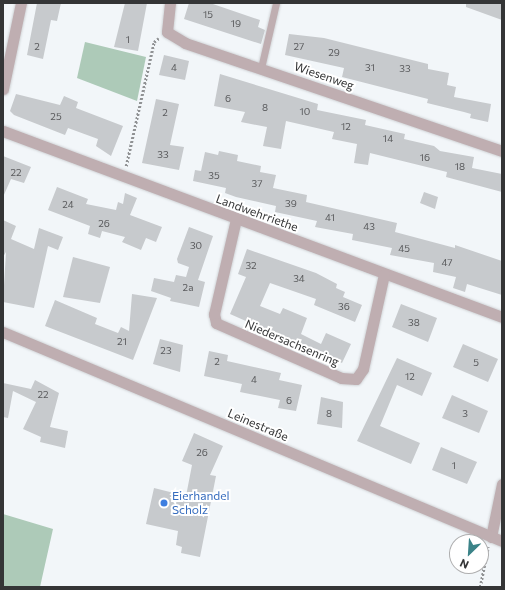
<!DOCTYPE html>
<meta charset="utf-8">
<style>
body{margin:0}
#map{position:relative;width:505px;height:590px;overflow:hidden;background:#f2f6f9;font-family:Commissioner,sans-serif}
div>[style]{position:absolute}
.green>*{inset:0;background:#adcab8}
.building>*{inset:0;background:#c7cacd}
.path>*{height:2.5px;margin-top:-1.25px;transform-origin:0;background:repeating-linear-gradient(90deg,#909294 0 2px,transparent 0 4px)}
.roads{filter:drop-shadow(0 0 1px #d0d3d6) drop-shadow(0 0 1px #d0d3d6)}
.service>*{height:7px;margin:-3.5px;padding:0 3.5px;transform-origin:3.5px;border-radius:3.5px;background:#bfaeb1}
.minor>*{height:11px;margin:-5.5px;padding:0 5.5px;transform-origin:5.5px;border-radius:5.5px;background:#bfaeb1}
.tertiary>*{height:11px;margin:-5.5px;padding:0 5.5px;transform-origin:5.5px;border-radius:5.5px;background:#bfaeb1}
.dots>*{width:11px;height:11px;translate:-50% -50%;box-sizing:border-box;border:2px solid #fff;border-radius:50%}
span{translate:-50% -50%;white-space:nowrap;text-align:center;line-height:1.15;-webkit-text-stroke:4px #fff;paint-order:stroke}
.number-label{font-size:10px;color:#595a5c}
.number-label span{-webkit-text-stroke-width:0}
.street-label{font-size:12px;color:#343536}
.shop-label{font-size:12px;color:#366cbe}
.left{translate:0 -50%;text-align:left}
.frame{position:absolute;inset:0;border:4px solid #343536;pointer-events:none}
.north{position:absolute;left:449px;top:534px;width:40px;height:40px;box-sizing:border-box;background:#fff;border:1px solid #aeaeaf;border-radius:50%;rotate:205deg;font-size:11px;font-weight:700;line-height:16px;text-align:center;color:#343536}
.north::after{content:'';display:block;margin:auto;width:14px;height:18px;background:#3b8388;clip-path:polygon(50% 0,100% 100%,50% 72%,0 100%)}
</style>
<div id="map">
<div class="green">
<div style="clip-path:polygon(85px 42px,146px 57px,137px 101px,77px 78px)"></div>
<div style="clip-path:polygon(3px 514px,53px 529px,40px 587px,3px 587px)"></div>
</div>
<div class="building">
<div style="clip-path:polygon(37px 3px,61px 3px,57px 21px,51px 20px,43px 59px,27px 55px)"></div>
<div style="clip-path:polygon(125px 3px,147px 3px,138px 51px,114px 47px)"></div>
<div style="clip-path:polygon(189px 3px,210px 3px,260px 20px,258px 27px,265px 30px,261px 44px,184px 19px)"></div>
<div style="clip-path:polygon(466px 3px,502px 3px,502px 20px,466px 7px)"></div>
<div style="clip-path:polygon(289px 34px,324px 38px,428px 64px,428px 69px,449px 73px,447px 85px,456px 87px,454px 97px,491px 104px,488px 122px,470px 118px,471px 114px,464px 112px,427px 103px,428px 99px,342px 77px,344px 68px,285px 55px)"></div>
<div style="clip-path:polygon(164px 55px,189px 61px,185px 80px,159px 75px)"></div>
<div style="clip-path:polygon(220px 74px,318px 104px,317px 110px,366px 120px,365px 125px,405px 134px,404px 139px,434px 146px,440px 151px,474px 157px,472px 168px,502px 174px,502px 192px,446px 177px,447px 172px,370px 153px,368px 165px,354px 163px,357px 144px,332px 139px,334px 132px,286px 121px,281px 149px,263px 146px,267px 127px,241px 122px,245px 112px,214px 106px)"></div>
<div style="clip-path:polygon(16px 94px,60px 105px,64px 96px,78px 102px,76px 108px,123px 126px,111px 156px,96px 146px,98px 139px,68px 128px,65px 135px,14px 115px,10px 111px)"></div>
<div style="clip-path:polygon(156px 99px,179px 104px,170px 145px,184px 147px,179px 170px,142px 163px)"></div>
<div style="clip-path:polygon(219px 151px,238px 155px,237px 161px,261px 166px,260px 172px,276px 175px,273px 188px,307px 195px,306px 202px,397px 223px,395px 232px,455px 248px,455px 245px,502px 261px,502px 295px,467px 284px,465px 292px,453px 288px,456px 277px,433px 272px,434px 263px,390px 255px,392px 248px,352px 240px,353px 234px,315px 227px,317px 221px,275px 212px,276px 206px,236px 197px,225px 193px,226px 188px,193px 181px,195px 170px,201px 171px,205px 152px,218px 155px)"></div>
<div style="clip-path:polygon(3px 156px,31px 167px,24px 183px,11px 179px,3px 197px)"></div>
<div style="clip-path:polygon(57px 187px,88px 199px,86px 204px,116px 210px,118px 202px,123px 204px,125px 193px,137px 198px,130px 215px,162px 227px,156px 242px,146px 238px,141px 250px,122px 242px,125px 237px,102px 231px,100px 238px,88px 234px,90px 226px,48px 210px)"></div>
<div style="clip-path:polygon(424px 192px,438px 197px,435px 209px,420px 203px)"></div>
<div style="clip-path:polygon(3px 220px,16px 226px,11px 239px,34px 249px,39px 228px,63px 237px,58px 250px,48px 246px,34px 308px,3px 302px,6px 252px,3px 257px)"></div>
<div style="clip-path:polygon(189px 227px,213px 236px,198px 280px,205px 282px,199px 307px,170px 301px,171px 298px,151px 291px,154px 278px,174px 282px,176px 275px,186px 277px,189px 267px,178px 263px,177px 259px)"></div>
<div style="clip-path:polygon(247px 249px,316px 273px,337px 284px,336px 288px,345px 292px,343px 297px,362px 305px,355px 322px,314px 305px,316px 299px,270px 283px,260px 306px,280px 314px,283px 308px,307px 318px,301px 334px,321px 344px,326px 333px,351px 344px,342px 363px,230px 314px,246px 277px,238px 274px)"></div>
<div style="clip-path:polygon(73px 257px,110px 267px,100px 303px,63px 297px)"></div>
<div style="clip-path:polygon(132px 294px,157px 298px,133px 360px,45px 326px,55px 300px,97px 318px,95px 324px,118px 333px,121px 327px,129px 331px)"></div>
<div style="clip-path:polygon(401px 304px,437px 318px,428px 342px,392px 327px)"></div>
<div style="clip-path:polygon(160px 339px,183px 345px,180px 372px,153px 364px)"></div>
<div style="clip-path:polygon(463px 344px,498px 359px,488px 382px,453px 367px)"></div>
<div style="clip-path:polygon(209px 351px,228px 355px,227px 361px,281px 373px,279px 380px,302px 385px,296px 411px,278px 408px,280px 400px,240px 392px,242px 384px,204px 376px)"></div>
<div style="clip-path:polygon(397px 358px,432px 373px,422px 396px,397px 385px,380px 426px,420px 443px,411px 464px,357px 441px)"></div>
<div style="clip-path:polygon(35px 380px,59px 393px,50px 427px,68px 431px,65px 448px,40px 442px,41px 437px,23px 429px,36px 402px,13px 391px,8px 418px,3px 417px,3px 383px,31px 389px)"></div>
<div style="clip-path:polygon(452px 395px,488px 411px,479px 433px,442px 418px)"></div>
<div style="clip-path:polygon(321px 397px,343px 402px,342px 428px,317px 424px)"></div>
<div style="clip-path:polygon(194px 433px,223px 446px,210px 475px,216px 476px,200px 557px,181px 553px,182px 547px,176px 545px,178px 531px,146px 524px,154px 488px,186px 496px,192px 465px,182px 461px)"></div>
<div style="clip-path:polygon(441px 447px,477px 462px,467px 484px,432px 470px)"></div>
</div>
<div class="path">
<div style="left:126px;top:166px;width:127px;rotate:-77.3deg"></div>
<div style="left:154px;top:42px;width:6px;rotate:-39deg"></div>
<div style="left:480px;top:587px;width:41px;rotate:-78.7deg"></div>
</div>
<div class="roads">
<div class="service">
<div style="left:261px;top:68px;width:67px;rotate:-77deg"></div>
</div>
<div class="minor">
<div style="left:170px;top:3px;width:29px;rotate:96deg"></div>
<div style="left:167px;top:32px;width:21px;rotate:31deg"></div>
<div style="left:185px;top:43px;width:335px;rotate:18.8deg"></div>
<div style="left:3px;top:89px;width:88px;rotate:-78.2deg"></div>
<div style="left:3px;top:131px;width:533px;rotate:20.44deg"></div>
<div style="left:236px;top:219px;width:98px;rotate:103deg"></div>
<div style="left:214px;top:314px;width:9px;rotate:77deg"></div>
<div style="left:216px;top:323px;width:137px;rotate:23.7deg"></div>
<div style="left:341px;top:378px;width:15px;rotate:4deg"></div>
<div style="left:356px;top:379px;width:12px;rotate:-55deg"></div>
<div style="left:363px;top:369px;width:97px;rotate:-77.5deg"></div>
<div style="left:491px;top:537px;width:54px;rotate:-78.3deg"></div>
</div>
<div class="tertiary">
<div style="left:3px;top:332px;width:541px;rotate:22.73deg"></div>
</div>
</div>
<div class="dots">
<div style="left:164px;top:503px;background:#3f7fe0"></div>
</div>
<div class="number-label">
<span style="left:208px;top:15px">15</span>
<span style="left:236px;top:24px">19</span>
<span style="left:128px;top:40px">1</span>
<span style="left:37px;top:47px">2</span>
<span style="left:299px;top:47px">27</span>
<span style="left:334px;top:53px">29</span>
<span style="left:174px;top:68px">4</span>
<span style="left:370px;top:68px">31</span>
<span style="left:405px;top:69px">33</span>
<span style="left:228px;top:99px">6</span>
<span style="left:265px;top:108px">8</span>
<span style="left:305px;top:112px">10</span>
<span style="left:165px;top:113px">2</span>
<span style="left:56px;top:117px">25</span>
<span style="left:346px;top:127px">12</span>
<span style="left:388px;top:139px">14</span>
<span style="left:163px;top:155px">33</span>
<span style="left:425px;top:158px">16</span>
<span style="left:460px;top:167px">18</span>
<span style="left:16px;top:173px">22</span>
<span style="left:214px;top:176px">35</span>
<span style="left:257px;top:184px">37</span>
<span style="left:291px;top:204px">39</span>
<span style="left:68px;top:205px">24</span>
<span style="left:330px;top:218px">41</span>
<span style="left:104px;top:224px">26</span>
<span style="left:369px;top:227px">43</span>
<span style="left:196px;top:246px">30</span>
<span style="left:404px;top:249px">45</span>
<span style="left:447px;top:263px">47</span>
<span style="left:251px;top:266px">32</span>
<span style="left:299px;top:279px">34</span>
<span style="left:188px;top:288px">2a</span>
<span style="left:344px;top:307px">36</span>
<span style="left:414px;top:323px">38</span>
<span style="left:122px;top:342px">21</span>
<span style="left:166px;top:351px">23</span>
<span style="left:217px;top:362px">2</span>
<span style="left:476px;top:363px">5</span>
<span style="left:410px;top:377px">12</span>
<span style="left:254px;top:380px">4</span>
<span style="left:43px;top:395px">22</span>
<span style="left:289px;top:401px">6</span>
<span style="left:329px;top:414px">8</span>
<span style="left:465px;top:414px">3</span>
<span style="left:202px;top:453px">26</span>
<span style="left:454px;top:466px">1</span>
</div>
<div class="street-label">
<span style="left:324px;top:76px;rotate:19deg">Wiesenweg</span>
<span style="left:257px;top:213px;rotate:20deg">Landwehrriethe</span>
<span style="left:292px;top:343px;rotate:23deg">Niedersachsenring</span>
<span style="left:258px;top:425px;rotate:23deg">Leinestraße</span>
</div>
<div class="shop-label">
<span class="left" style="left:172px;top:503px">Eierhandel<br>Scholz</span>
</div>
<div class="frame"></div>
<div class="north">N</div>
</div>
